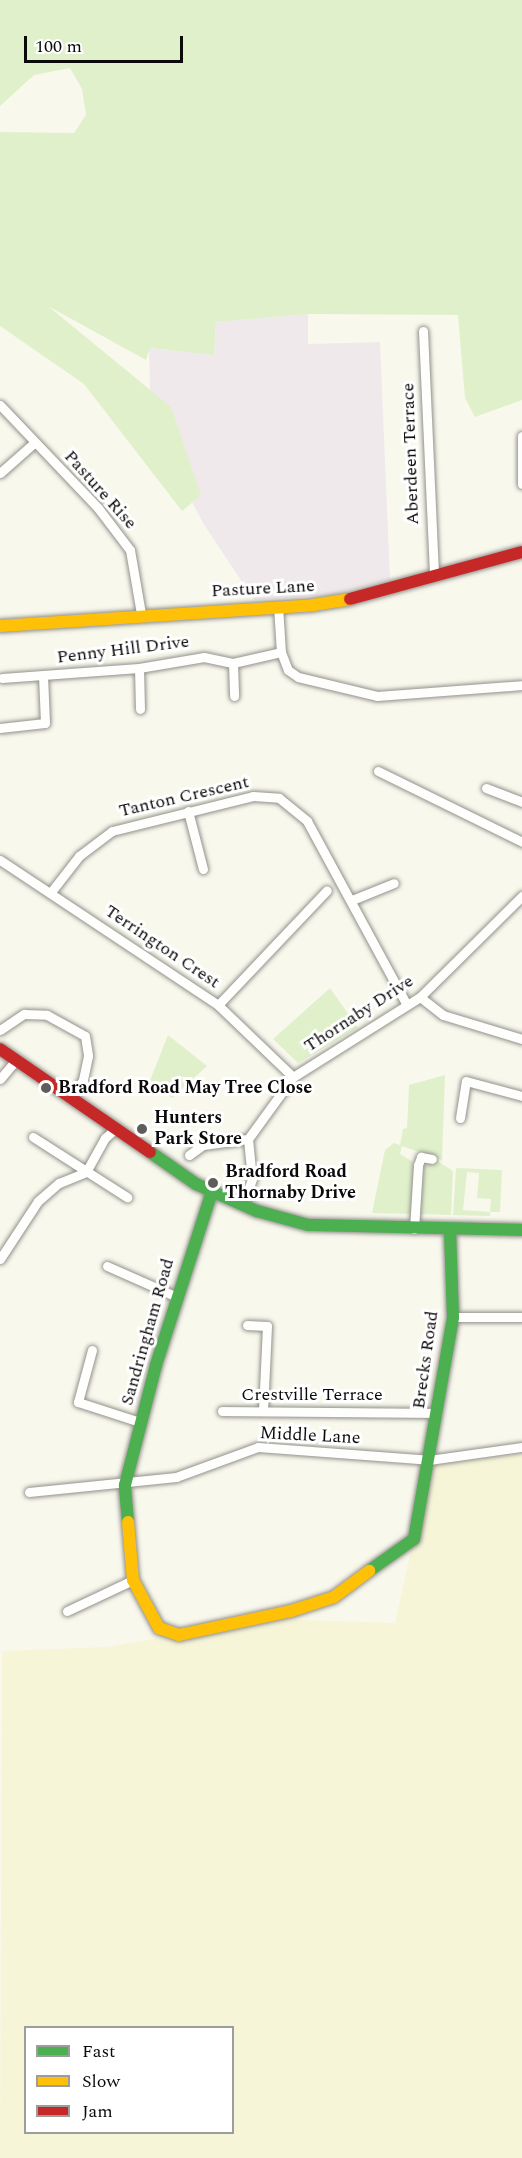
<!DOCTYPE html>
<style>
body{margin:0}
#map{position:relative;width:522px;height:2158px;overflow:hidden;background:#f9f8ed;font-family:Spectral,serif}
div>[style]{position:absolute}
.industrial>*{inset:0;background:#f0e9eb}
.farmland>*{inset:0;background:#f7f5d8}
.green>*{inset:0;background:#e0f0cb}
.roads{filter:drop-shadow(0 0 2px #92918c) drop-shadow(0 0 2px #92918c)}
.street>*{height:9px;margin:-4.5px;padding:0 4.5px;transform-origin:4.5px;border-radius:4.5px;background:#fefefc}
.fast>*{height:12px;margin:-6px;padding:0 6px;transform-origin:6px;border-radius:6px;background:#4caf50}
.slow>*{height:12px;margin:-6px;padding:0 6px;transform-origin:6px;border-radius:6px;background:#ffc107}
.jam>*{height:12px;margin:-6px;padding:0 6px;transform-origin:6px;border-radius:6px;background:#c62828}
.dots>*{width:16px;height:16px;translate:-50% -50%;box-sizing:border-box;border:3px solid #fff;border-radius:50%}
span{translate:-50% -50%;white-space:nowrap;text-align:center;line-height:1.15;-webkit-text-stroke:6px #fff;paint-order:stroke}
.street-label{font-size:18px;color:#0a0a0a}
.poi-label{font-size:18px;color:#0a0a0a;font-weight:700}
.left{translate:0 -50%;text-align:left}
.legend{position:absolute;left:24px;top:2026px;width:210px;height:108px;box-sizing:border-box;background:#fff;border:2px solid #9d9d9d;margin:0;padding:8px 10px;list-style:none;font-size:18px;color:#0a0a0a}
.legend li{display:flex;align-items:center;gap:12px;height:30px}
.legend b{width:30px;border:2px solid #9d9d9d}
.scale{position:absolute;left:24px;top:36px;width:159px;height:27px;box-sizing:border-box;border:3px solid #0a0a0a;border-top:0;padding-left:8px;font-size:18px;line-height:21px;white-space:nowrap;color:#0a0a0a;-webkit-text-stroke:4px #fff;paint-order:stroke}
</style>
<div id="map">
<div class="industrial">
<div style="clip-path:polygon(308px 314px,308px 344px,380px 342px,390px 579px,331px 595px,254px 600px,203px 523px,151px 422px,149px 348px,214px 355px,216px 322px)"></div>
</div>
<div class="farmland">
<div style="clip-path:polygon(evenodd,522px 1454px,522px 2158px,0 2158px,2px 1651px,105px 1647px,277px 1619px,395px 1623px,430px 1465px,522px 1454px,26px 2028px,232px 2028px,232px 2132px,26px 2132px,26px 2028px)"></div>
</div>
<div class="green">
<div style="clip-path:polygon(0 0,522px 0,522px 400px,475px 417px,465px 398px,458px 315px,308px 314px,216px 322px,214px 355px,150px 348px,146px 360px,48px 306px,171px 407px,201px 495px,182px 511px,84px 384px,0 326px,0 132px,74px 133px,86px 115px,82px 89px,70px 68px,34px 75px,0 106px)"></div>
<div style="clip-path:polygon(330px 988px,358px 1028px,298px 1063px,273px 1039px)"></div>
<div style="clip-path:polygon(168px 1035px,207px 1066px,172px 1098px,149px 1083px)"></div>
<div style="clip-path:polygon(445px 1075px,442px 1160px,402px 1146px,400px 1154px,413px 1162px,411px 1214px,372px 1213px,385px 1150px,394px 1143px,400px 1145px,403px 1129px,407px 1128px,409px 1085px)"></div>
<div style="clip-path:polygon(436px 1160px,453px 1171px,451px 1215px,419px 1214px,424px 1167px)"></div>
<div style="clip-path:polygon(evenodd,456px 1168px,502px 1170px,500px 1212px,490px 1212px,490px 1216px,453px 1215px,456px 1168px,467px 1172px,479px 1173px,477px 1198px,491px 1199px,490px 1212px,463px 1210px,467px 1172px)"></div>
</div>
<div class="roads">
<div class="street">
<div style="left:423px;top:331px;width:245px;rotate:87.4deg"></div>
<div style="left:0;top:405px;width:142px;rotate:46.4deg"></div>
<div style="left:98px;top:508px;width:53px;rotate:52.7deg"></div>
<div style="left:130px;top:550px;width:65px;rotate:80.2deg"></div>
<div style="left:522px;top:436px;width:48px;rotate:90deg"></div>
<div style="left:0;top:473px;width:45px;rotate:-41.4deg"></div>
<div style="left:278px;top:606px;width:46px;rotate:86.3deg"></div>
<div style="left:281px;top:652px;width:19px;rotate:69deg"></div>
<div style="left:288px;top:670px;width:12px;rotate:35deg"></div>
<div style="left:298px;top:677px;width:81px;rotate:13.5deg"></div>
<div style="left:377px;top:696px;width:145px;rotate:-4.3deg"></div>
<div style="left:233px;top:663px;width:33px;rotate:88deg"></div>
<div style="left:139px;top:668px;width:41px;rotate:88.6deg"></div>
<div style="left:2px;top:678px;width:137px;rotate:-4.2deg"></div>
<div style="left:139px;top:668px;width:66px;rotate:-9.6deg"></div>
<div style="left:204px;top:657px;width:30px;rotate:12deg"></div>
<div style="left:233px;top:663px;width:49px;rotate:-12.9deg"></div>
<div style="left:0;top:728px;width:45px;rotate:-6.3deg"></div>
<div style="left:45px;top:723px;width:47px;rotate:-92.4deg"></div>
<div style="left:378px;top:771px;width:161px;rotate:26.2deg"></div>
<div style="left:486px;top:788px;width:39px;rotate:21deg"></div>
<div style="left:188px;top:811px;width:60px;rotate:75.5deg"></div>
<div style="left:0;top:860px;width:262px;rotate:33.6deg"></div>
<div style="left:218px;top:1005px;width:104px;rotate:43.8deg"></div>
<div style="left:51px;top:892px;width:46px;rotate:-52.1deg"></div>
<div style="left:79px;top:856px;width:41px;rotate:-37.1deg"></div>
<div style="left:112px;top:831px;width:145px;rotate:-13.9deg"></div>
<div style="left:253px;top:796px;width:26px;rotate:4deg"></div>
<div style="left:279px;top:798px;width:36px;rotate:39deg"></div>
<div style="left:307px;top:821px;width:207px;rotate:61.5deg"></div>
<div style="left:352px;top:900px;width:45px;rotate:-22deg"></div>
<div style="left:420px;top:997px;width:29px;rotate:38deg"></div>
<div style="left:443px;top:1015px;width:83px;rotate:16.9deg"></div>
<div style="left:218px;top:1005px;width:158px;rotate:-46.5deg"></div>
<div style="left:0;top:1030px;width:29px;rotate:-34deg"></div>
<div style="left:24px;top:1014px;width:23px;rotate:2deg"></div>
<div style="left:47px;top:1015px;width:43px;rotate:28.9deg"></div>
<div style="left:85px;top:1036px;width:20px;rotate:81deg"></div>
<div style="left:88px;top:1056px;width:25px;rotate:102deg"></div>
<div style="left:83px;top:1080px;width:22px;rotate:124deg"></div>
<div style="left:0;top:1079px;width:25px;rotate:-50deg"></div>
<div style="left:460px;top:1118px;width:37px;rotate:-81deg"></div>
<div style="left:466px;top:1081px;width:58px;rotate:15deg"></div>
<div style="left:33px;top:1137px;width:112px;rotate:32.6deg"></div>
<div style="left:189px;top:1155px;width:17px;rotate:-36deg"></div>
<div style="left:203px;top:1145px;width:45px;rotate:-7.6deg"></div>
<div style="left:248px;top:1139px;width:77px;rotate:-54deg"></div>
<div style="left:293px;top:1077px;width:150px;rotate:-32.2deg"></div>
<div style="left:420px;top:997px;width:144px;rotate:-44.7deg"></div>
<div style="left:243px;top:1205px;width:28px;rotate:-71deg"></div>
<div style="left:252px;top:1179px;width:40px;rotate:-95.7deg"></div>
<div style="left:414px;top:1229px;width:64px;rotate:-86.4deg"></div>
<div style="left:418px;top:1165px;width:9px;rotate:-69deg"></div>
<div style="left:421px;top:1157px;width:11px;rotate:10deg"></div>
<div style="left:0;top:1259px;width:69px;rotate:-56.8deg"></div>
<div style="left:38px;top:1201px;width:28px;rotate:-41deg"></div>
<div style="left:59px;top:1183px;width:29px;rotate:-22deg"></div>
<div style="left:86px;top:1172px;width:39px;rotate:-61deg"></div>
<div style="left:105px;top:1138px;width:15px;rotate:-42deg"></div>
<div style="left:107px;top:1266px;width:77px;rotate:23.9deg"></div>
<div style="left:453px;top:1317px;width:69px"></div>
<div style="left:247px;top:1325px;width:20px;rotate:3deg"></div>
<div style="left:267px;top:1326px;width:85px;rotate:92.7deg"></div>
<div style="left:92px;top:1350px;width:54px;rotate:105.1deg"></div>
<div style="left:78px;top:1402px;width:65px;rotate:17.9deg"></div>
<div style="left:222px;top:1411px;width:215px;rotate:0.5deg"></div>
<div style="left:29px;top:1492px;width:148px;rotate:-5.8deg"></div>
<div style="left:176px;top:1477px;width:87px;rotate:-20.1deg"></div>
<div style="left:258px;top:1447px;width:171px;rotate:4.3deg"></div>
<div style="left:429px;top:1460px;width:94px;rotate:-8deg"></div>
<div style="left:67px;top:1611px;width:73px;rotate:-25.2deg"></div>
</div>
<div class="fast">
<div style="left:150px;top:1152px;width:56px;rotate:34.8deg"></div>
<div style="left:196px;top:1184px;width:67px;rotate:23.9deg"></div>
<div style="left:257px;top:1211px;width:53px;rotate:15.4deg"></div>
<div style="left:308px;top:1225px;width:214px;rotate:1.3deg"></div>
<div style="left:128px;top:1522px;width:37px;rotate:-95deg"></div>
<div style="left:125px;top:1485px;width:124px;rotate:-75.5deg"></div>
<div style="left:156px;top:1365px;width:182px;rotate:-72.1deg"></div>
<div style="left:369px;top:1571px;width:55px;rotate:-35.4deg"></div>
<div style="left:414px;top:1539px;width:225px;rotate:-80deg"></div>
<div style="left:453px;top:1317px;width:87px;rotate:-92deg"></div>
</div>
<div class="slow">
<div style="left:0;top:626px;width:314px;rotate:-3.8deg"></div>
<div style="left:313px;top:605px;width:37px;rotate:-9deg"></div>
<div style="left:128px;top:1522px;width:58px;rotate:85.1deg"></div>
<div style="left:133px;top:1580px;width:55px;rotate:61.6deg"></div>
<div style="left:159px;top:1628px;width:21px;rotate:19deg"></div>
<div style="left:179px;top:1635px;width:115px;rotate:-12.1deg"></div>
<div style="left:291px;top:1611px;width:45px;rotate:-18deg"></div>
<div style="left:334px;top:1597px;width:44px;rotate:-36.6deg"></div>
</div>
<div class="jam">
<div style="left:350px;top:599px;width:178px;rotate:-15.3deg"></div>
<div style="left:0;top:1049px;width:182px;rotate:34.5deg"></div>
</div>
</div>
<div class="dots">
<div style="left:46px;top:1088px;background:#5e5d59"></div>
<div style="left:142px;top:1129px;background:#5e5d59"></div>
<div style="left:213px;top:1183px;background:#5e5d59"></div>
</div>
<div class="street-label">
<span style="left:411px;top:454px;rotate:-92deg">Aberdeen Terrace</span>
<span style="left:100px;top:490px;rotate:48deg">Pasture Rise</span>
<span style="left:263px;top:589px;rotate:-3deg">Pasture Lane</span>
<span style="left:123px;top:650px;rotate:-7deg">Penny Hill Drive</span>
<span style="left:184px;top:797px;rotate:-13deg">Tanton Crescent</span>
<span style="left:162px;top:947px;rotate:34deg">Terrington Crest</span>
<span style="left:359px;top:1014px;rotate:-33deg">Thornaby Drive</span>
<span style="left:148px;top:1332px;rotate:-74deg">Sandringham Road</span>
<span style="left:426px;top:1360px;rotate:-82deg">Brecks Road</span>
<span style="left:312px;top:1395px">Crestville Terrace</span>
<span style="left:310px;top:1436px;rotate:3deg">Middle Lane</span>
</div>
<div class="poi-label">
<span class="left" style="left:58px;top:1088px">Bradford Road May Tree Close</span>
<span class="left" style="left:154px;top:1129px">Hunters<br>Park Store</span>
<span class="left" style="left:225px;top:1183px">Bradford Road<br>Thornaby Drive</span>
</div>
<ul class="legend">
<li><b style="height:8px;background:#4caf50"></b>Fast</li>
<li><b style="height:8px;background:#ffc107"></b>Slow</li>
<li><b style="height:8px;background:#c62828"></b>Jam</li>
</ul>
<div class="scale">100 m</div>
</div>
